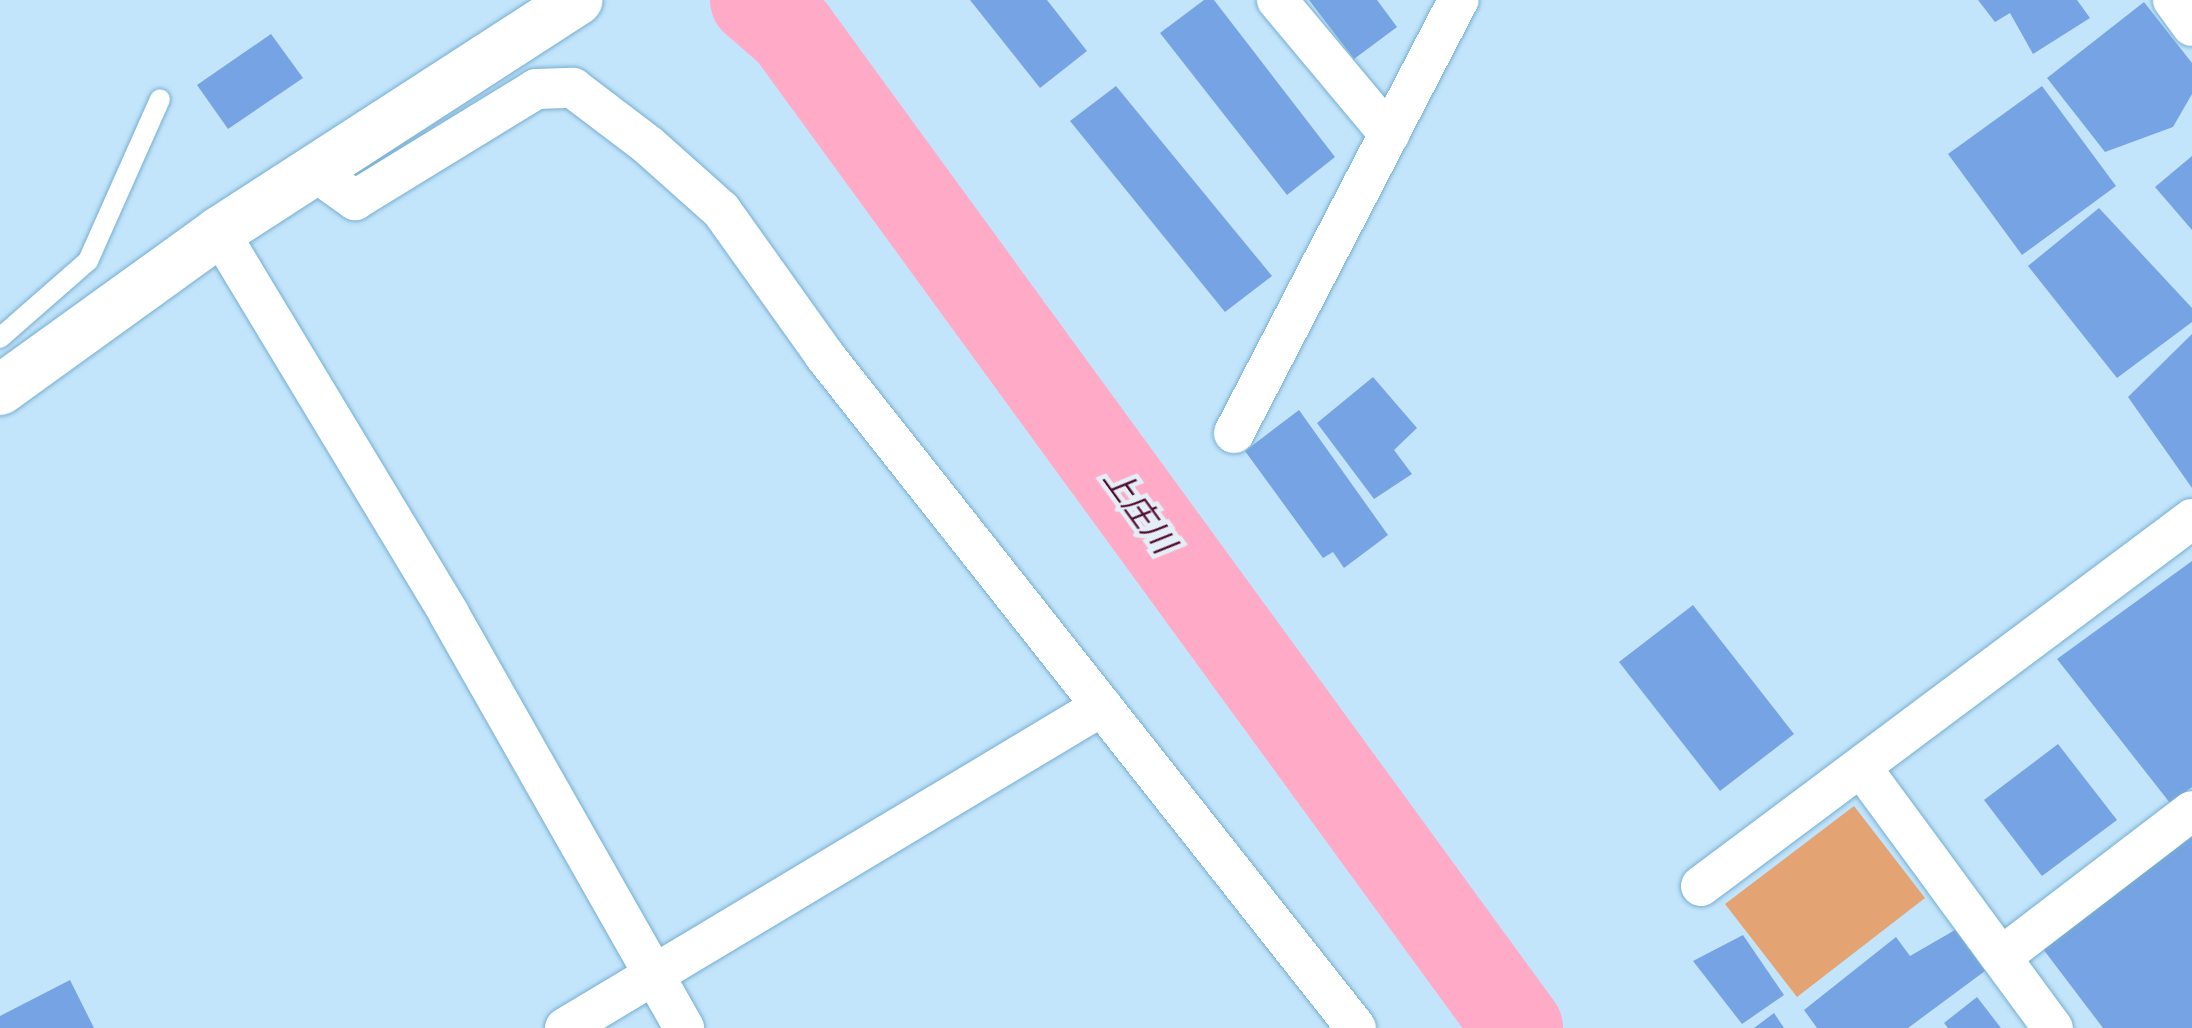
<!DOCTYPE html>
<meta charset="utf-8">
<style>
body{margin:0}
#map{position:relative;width:2192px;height:1028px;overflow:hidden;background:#c3e5fb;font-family:"PT Sans Narrow","Noto Sans JP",sans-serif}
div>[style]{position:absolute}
.green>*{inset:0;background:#e4a372}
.river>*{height:90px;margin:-45px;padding:0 45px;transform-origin:45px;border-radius:45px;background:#ffaac7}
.building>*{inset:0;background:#76a3e3}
.roads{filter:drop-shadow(0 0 2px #76aed2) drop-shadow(0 0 2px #76aed2)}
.service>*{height:20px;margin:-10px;padding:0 10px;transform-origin:10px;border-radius:10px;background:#fff}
.minor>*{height:40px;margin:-20px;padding:0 20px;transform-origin:20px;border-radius:20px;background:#fff}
.tertiary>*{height:50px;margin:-25px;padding:0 25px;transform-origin:25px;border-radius:25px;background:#fff}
span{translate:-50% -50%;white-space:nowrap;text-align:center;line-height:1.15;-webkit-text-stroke:9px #e3eef6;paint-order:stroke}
.water-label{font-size:32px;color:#53082d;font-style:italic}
</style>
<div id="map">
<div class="green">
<div style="clip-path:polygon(1854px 806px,1925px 898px,1797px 997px,1725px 904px)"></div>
</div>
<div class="river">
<div style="left:755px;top:0;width:48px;rotate:40.7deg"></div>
<div style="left:791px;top:31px;width:1234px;rotate:53.9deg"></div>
</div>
<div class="building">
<div style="clip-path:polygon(970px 0,1047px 0,1087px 51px,1040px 88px)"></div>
<div style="clip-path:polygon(1204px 0,1214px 0,1335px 157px,1287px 195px,1160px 33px)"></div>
<div style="clip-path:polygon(1309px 0,1377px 0,1397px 27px,1354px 59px)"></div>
<div style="clip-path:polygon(1978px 0,2077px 0,2090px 18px,2033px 54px,2010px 13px,1995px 22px)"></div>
<div style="clip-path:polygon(2144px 2px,2192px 63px,2192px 94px,2173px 127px,2105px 152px,2047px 78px)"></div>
<div style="clip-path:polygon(271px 34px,303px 78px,228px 129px,197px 85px)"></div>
<div style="clip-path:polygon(1116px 86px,1272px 276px,1225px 312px,1070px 121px)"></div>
<div style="clip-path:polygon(2042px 86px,2116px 186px,2022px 255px,1948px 154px)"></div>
<div style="clip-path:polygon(2192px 156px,2192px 230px,2155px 187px)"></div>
<div style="clip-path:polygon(2099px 208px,2192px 308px,2192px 322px,2117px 378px,2028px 266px)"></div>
<div style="clip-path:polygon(2192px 334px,2192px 488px,2128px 397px)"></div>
<div style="clip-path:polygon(1373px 377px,1417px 428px,1394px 450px,1412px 474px,1374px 499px,1317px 423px)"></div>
<div style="clip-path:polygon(1299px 410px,1388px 535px,1344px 568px,1333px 552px,1323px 558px,1245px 451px)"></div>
<div style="clip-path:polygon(2192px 561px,2192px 787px,2170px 803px,2057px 659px)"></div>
<div style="clip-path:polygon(1693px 605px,1794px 734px,1720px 791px,1619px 662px)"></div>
<div style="clip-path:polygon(2058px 744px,2117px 820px,2042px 876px,1984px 800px)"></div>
<div style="clip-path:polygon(2192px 829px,2192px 1028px,2103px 1028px,2040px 945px)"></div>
<div style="clip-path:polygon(1955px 930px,1985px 971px,1908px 1028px,1817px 1028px,1804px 1010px,1896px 937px,1910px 956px)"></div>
<div style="clip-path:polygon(1743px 935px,1784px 995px,1742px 1024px,1693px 961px)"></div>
<div style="clip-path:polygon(70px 980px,94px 1028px,0 1028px,0 1016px)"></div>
<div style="clip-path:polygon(1977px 997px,2001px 1028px,1948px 1028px,1944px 1023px)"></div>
<div style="clip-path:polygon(1774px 1013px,1784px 1028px,1754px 1028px)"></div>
</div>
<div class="roads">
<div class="service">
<div style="left:0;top:338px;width:117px;rotate:-41.2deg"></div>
<div style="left:88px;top:261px;width:177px;rotate:-66deg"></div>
</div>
<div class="minor">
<div style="left:1277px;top:0;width:175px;rotate:50.1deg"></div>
<div style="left:2173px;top:0;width:32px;rotate:54deg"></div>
<div style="left:317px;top:173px;width:47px;rotate:35.4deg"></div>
<div style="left:355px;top:200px;width:212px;rotate:-31.5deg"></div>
<div style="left:536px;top:89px;width:37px;rotate:-2deg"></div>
<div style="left:573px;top:88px;width:94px;rotate:37.2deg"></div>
<div style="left:648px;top:145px;width:98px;rotate:41.7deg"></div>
<div style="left:721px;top:210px;width:179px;rotate:54.5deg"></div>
<div style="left:825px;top:356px;width:856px;rotate:51.68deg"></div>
<div style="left:219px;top:232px;width:446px;rotate:58.9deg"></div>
<div style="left:449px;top:614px;width:476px;rotate:60.4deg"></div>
<div style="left:1234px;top:433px;width:488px;rotate:-62.6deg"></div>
<div style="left:1861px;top:767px;width:324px;rotate:53.7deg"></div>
<div style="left:1701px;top:886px;width:613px;rotate:-36.78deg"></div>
<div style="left:2001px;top:957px;width:240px;rotate:-37.4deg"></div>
<div style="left:565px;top:1028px;width:626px;rotate:-30.95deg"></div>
</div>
<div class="tertiary">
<div style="left:0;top:390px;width:270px;rotate:-35.8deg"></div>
<div style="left:219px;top:232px;width:427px;rotate:-32.9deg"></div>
</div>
</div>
<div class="water-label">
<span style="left:1140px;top:510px;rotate:54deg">上庄川</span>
</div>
</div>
